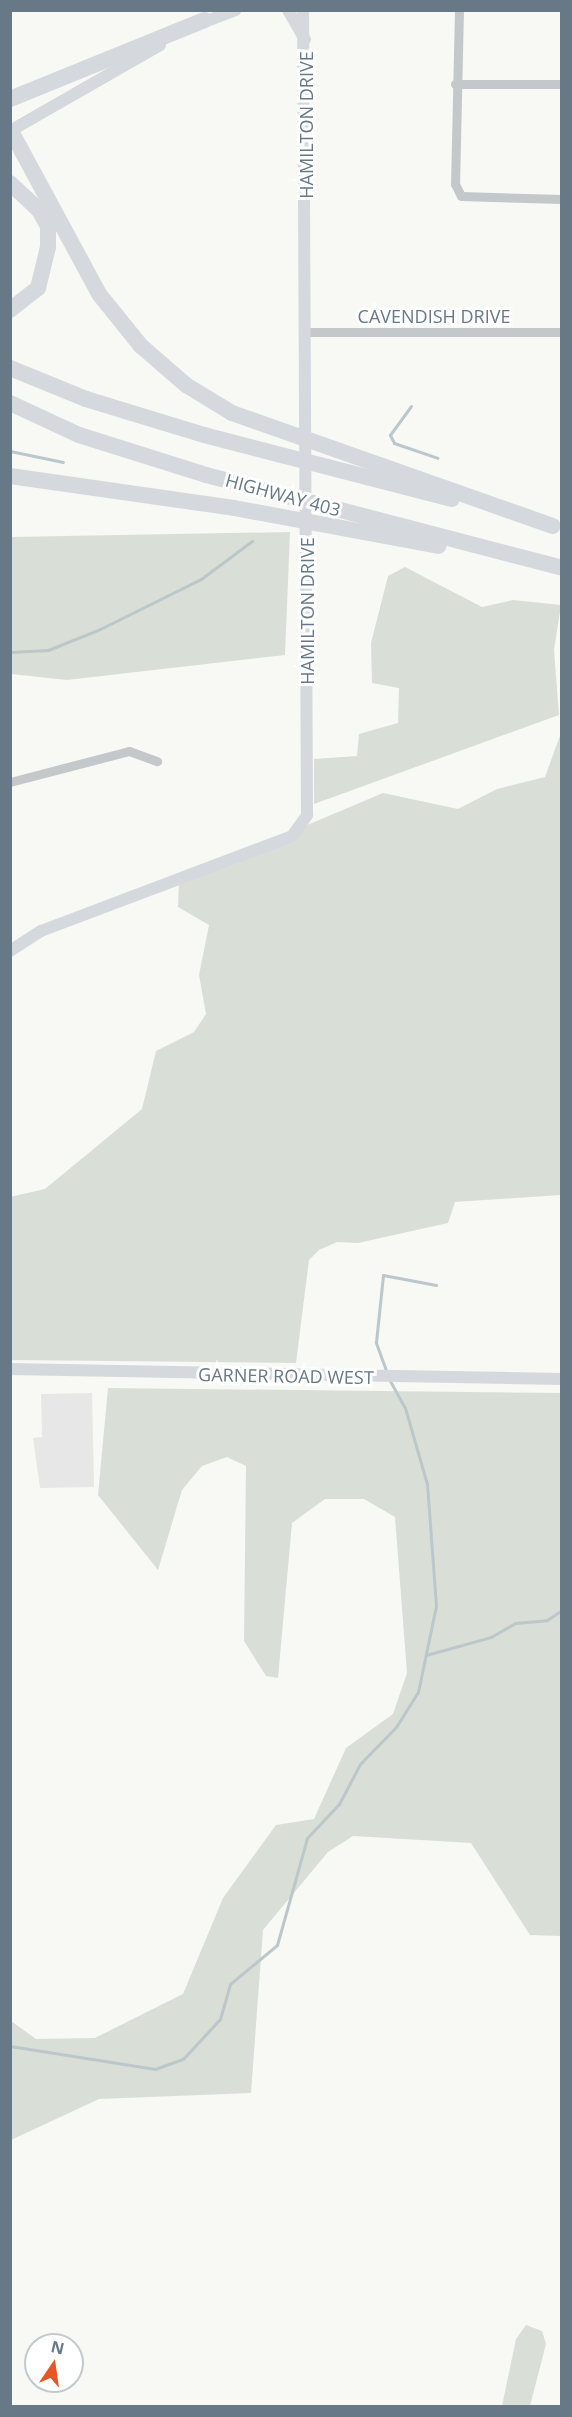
<!DOCTYPE html>
<style>
body{margin:0}
#map{position:relative;width:572px;height:2417px;overflow:hidden;background:#f8f8f5;font-family:"Open Sans",sans-serif}
div>[style]{position:absolute}
.built>*{inset:0;background:#e6e7e6}
.green>*{inset:0;background:#d9dfd6}
.stream>*{height:3px;margin:-1.5px;padding:0 1.5px;transform-origin:1.5px;border-radius:1.5px;background:#bbc7cb}
.street>*{height:9px;margin:-4.5px;padding:0 4.5px;transform-origin:4.5px;border-radius:4.5px;background:#c4c8cb}
.secondary>*{height:12px;margin:-6px;padding:0 6px;transform-origin:6px;border-radius:6px;background:#d5d9dd}
.highway>*{height:16px;margin:-8px;padding:0 8px;transform-origin:8px;border-radius:8px;background:#d5d9dd}
span{translate:-50% -50%;white-space:nowrap;text-align:center;line-height:1.15;-webkit-text-stroke:6px #fff;paint-order:stroke}
.street-label{font-size:18px;color:#677886}
.frame{position:absolute;inset:0;border:12px solid #677886;pointer-events:none}
.north{position:absolute;left:24px;top:2333px;width:60px;height:60px;box-sizing:border-box;background:#fff;border:2px solid #c2c9cf;border-radius:50%;rotate:13deg;font-size:16px;font-weight:700;line-height:24px;text-align:center;color:#677886}
.north::after{content:'';display:block;margin:auto;width:21px;height:27px;background:#e45729;clip-path:polygon(50% 0,100% 100%,50% 72%,0 100%)}
</style>
<div id="map">
<div class="built">
<div style="clip-path:polygon(92px 1393px,94px 1487px,40px 1488px,33px 1438px,42px 1437px,41px 1394px)"></div>
</div>
<div class="green">
<div style="clip-path:polygon(290px 532px,285px 655px,67px 680px,11px 674px,11px 537px)"></div>
<div style="clip-path:polygon(405px 567px,482px 607px,513px 600px,561px 605px,554px 650px,559px 715px,314px 804px,314px 759px,357px 756px,359px 734px,398px 723px,399px 688px,372px 683px,371px 643px,388px 576px)"></div>
<div style="clip-path:polygon(561px 733px,561px 1195px,455px 1202px,448px 1223px,358px 1243px,337px 1242px,319px 1250px,309px 1260px,296px 1363px,11px 1360px,10px 1197px,45px 1189px,142px 1109px,156px 1051px,194px 1032px,206px 1014px,199px 975px,209px 925px,178px 907px,179px 879px,383px 793px,458px 809px,497px 789px,545px 777px)"></div>
<div style="clip-path:polygon(108px 1388px,561px 1393px,561px 1936px,530px 1935px,471px 1843px,353px 1836px,328px 1852px,263px 1930px,251px 2093px,99px 2099px,11px 2140px,11px 2021px,36px 2039px,95px 2038px,183px 1994px,223px 1898px,276px 1825px,314px 1819px,346px 1748px,393px 1714px,407px 1673px,395px 1517px,364px 1499px,325px 1499px,292px 1523px,278px 1678px,266px 1676px,244px 1641px,246px 1466px,227px 1457px,202px 1466px,182px 1490px,158px 1570px,98px 1495px)"></div>
<div style="clip-path:polygon(526px 2325px,542px 2331px,546px 2344px,530px 2406px,502px 2406px,516px 2339px)"></div>
</div>
<div class="stream">
<div style="left:411px;top:406px;width:36px;rotate:126deg"></div>
<div style="left:390px;top:435px;width:9px;rotate:63deg"></div>
<div style="left:394px;top:443px;width:46px;rotate:18.8deg"></div>
<div style="left:10px;top:451px;width:54px;rotate:11.7deg"></div>
<div style="left:10px;top:652px;width:38px;rotate:-3deg"></div>
<div style="left:48px;top:650px;width:56px;rotate:-22deg"></div>
<div style="left:100px;top:629px;width:113px;rotate:-26.3deg"></div>
<div style="left:201px;top:579px;width:64px;rotate:-36.7deg"></div>
<div style="left:387px;top:1373px;width:33px;rotate:-110deg"></div>
<div style="left:376px;top:1342px;width:67px;rotate:-84deg"></div>
<div style="left:383px;top:1275px;width:54px;rotate:10.7deg"></div>
<div style="left:426px;top:1655px;width:67px;rotate:-15.5deg"></div>
<div style="left:491px;top:1637px;width:28px;rotate:-30deg"></div>
<div style="left:515px;top:1623px;width:32px;rotate:-5deg"></div>
<div style="left:547px;top:1620px;width:18px;rotate:-34deg"></div>
<div style="left:10px;top:2046px;width:147px;rotate:9deg"></div>
<div style="left:155px;top:2069px;width:30px;rotate:-20deg"></div>
<div style="left:183px;top:2059px;width:54px;rotate:-47.2deg"></div>
<div style="left:220px;top:2019px;width:36px;rotate:-74deg"></div>
<div style="left:230px;top:1984px;width:61px;rotate:-39.7deg"></div>
<div style="left:277px;top:1945px;width:111px;rotate:-74.3deg"></div>
<div style="left:307px;top:1838px;width:47px;rotate:-46.7deg"></div>
<div style="left:339px;top:1804px;width:45px;rotate:-62.3deg"></div>
<div style="left:360px;top:1764px;width:52px;rotate:-45.8deg"></div>
<div style="left:396px;top:1727px;width:41px;rotate:-57.8deg"></div>
<div style="left:418px;top:1692px;width:88px;rotate:-78.2deg"></div>
<div style="left:436px;top:1606px;width:122px;rotate:-94.2deg"></div>
<div style="left:427px;top:1484px;width:79px;rotate:-106.1deg"></div>
<div style="left:405px;top:1408px;width:33px;rotate:-119deg"></div>
</div>
<div class="street">
<div style="left:459px;top:10px;width:174px;rotate:91.3deg"></div>
<div style="left:455px;top:184px;width:13px;rotate:63deg"></div>
<div style="left:461px;top:196px;width:101px;rotate:1.7deg"></div>
<div style="left:455px;top:84px;width:107px"></div>
<div style="left:306px;top:332px;width:256px"></div>
<div style="left:10px;top:782px;width:123px;rotate:-14.6deg"></div>
<div style="left:129px;top:751px;width:30px;rotate:20deg"></div>
</div>
<div class="secondary">
<div style="left:288px;top:10px;width:34px;rotate:60deg"></div>
<div style="left:199px;top:24px;width:39px;rotate:-21deg"></div>
<div style="left:10px;top:131px;width:173px;rotate:-29.8deg"></div>
<div style="left:10px;top:951px;width:37px;rotate:-33deg"></div>
<div style="left:41px;top:931px;width:268px;rotate:-20.7deg"></div>
<div style="left:292px;top:836px;width:26px;rotate:-54deg"></div>
<div style="left:307px;top:815px;width:805px;rotate:-90.28deg"></div>
<div style="left:10px;top:1369px;width:552px;rotate:1.04deg"></div>
</div>
<div class="highway">
<div style="left:10px;top:99px;width:210px;rotate:-22.1deg"></div>
<div style="left:11px;top:131px;width:185px;rotate:61.6deg"></div>
<div style="left:99px;top:294px;width:67px;rotate:51.1deg"></div>
<div style="left:141px;top:346px;width:60px;rotate:40.9deg"></div>
<div style="left:186px;top:385px;width:54px;rotate:31.3deg"></div>
<div style="left:232px;top:413px;width:340px;rotate:19.4deg"></div>
<div style="left:10px;top:183px;width:40px;rotate:43deg"></div>
<div style="left:39px;top:210px;width:18px;rotate:61deg"></div>
<div style="left:48px;top:226px;width:21px;rotate:90deg"></div>
<div style="left:48px;top:247px;width:42px;rotate:103.7deg"></div>
<div style="left:38px;top:288px;width:36px;rotate:142deg"></div>
<div style="left:10px;top:368px;width:82px;rotate:22.2deg"></div>
<div style="left:86px;top:399px;width:123px;rotate:17deg"></div>
<div style="left:204px;top:435px;width:256px;rotate:14.5deg"></div>
<div style="left:10px;top:403px;width:76px;rotate:24.9deg"></div>
<div style="left:79px;top:435px;width:133px;rotate:17.5deg"></div>
<div style="left:206px;top:475px;width:368px;rotate:14.6deg"></div>
<div style="left:10px;top:476px;width:226px;rotate:8.1deg"></div>
<div style="left:234px;top:508px;width:208px;rotate:10.5deg"></div>
</div>
<div class="street-label">
<span style="left:306px;top:125px;rotate:-90deg">HAMILTON DRIVE</span>
<span style="left:434px;top:316px">CAVENDISH DRIVE</span>
<span style="left:283px;top:495px;rotate:15deg">HIGHWAY 403</span>
<span style="left:307px;top:611px;rotate:-90deg">HAMILTON DRIVE</span>
<span style="left:286px;top:1376px;rotate:1deg">GARNER ROAD WEST</span>
</div>
<div class="frame"></div>
<div class="north">N</div>
</div>
